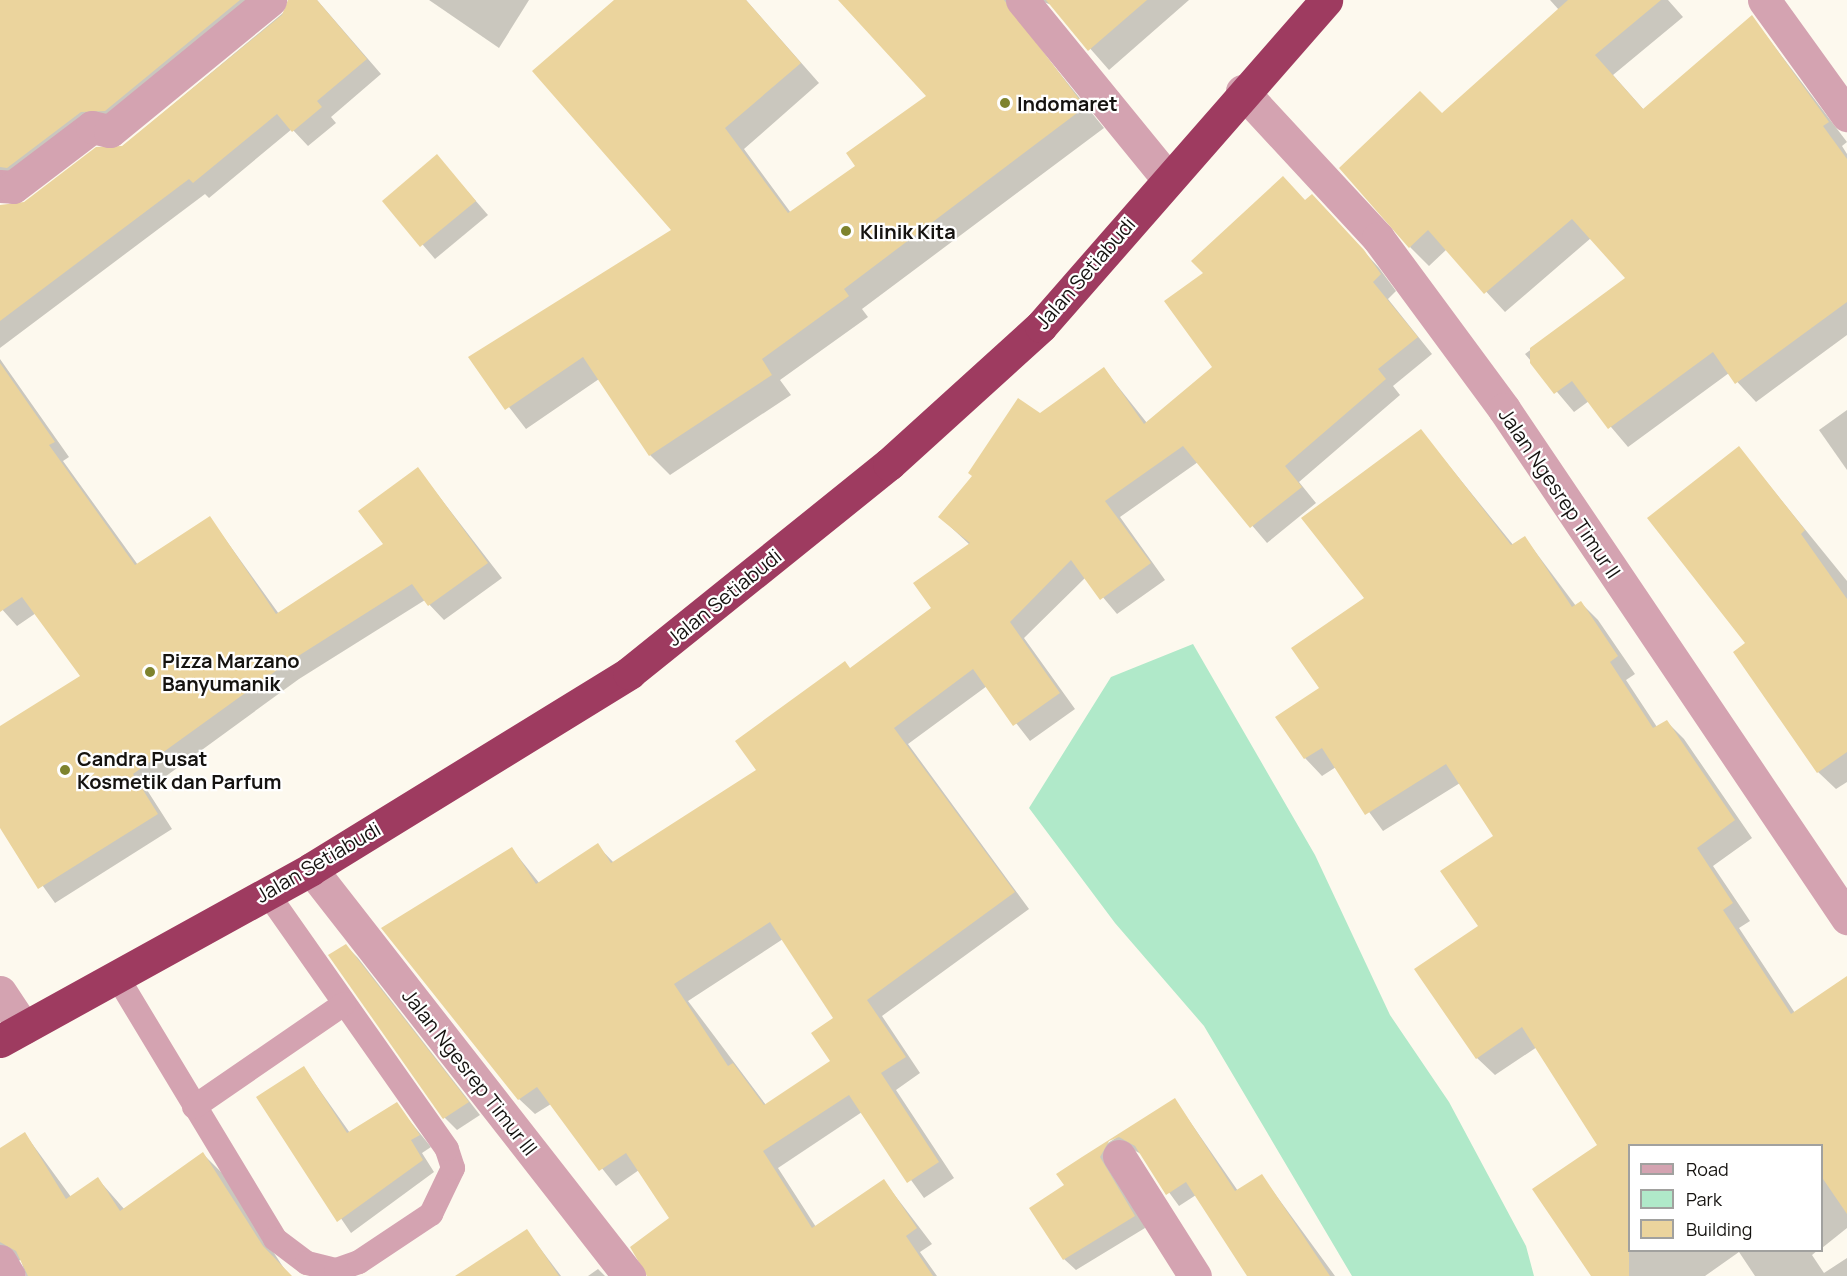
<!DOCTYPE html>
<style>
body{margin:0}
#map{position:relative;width:1847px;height:1276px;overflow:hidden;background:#fdf9ee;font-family:Manrope,sans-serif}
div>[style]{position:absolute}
.green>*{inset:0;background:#b0e9c9}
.shadow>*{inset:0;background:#0003}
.building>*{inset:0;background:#ebd49d}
.lane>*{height:24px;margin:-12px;padding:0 12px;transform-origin:12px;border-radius:12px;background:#d4a3b1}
.street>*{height:33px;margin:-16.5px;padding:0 16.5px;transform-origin:16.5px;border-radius:16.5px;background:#d4a3b1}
.highway>*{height:33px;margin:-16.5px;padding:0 16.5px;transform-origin:16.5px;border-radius:16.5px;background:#9e3b60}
.dots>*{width:16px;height:16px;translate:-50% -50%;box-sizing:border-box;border:3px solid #fff;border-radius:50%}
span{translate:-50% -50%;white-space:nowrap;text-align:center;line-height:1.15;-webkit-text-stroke:4.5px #fff;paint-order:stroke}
.poi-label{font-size:20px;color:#151310;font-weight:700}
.left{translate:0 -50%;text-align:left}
.street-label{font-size:20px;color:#151310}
.legend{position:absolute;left:1628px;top:1144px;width:195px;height:108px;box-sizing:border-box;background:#fff;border:2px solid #a1a19f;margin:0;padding:8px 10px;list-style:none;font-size:18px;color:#151310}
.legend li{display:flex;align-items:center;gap:12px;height:30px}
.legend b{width:30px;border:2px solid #a1a19f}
</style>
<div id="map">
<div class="green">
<div style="clip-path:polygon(1193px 644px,1315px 855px,1390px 1015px,1449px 1102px,1526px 1246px,1534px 1276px,1352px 1276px,1204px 1026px,1115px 923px,1029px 808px,1111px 677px)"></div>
</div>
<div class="shadow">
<div style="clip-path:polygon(0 0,274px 0,0 194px)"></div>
<div style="clip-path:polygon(288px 0,317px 0,381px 74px,331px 117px,336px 123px,308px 146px,292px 129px,209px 198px,205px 194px,0 348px,0 206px,24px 204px,122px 147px,289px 8px)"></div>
<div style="clip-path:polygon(429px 0,529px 0,499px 48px)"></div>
<div style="clip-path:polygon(616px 0,746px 0,819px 83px,744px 149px,791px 213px,857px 166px,929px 96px,840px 0,1189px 0,1109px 70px,1052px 5px,1040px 1px,1027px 33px,1104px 128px,862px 309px,868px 317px,780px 380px,791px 395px,670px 475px,650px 455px,599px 379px,526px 429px,470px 357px,674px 230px)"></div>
<div style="clip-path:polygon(1550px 0,1668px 0,1683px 17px,1613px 75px,1644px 110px,1752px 17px,1847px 142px,1842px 146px,1847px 154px,1847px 335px,1756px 402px,1729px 373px,1628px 447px,1589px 401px,1574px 412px,1525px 354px,1627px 278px,1591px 238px,1505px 312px,1447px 249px,1429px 266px,1410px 247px,1442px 115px,1559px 10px)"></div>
<div style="clip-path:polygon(437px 156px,488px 215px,435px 259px,385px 201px)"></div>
<div style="clip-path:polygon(evenodd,1306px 202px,1328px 212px,1379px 268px,1396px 291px,1388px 299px,1432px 354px,1393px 386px,1400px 395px,1299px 482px,1316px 503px,1267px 543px,1198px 462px,1120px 517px,1165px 580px,1117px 614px,1086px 577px,1024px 638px,1075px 709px,1030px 741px,987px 686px,908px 744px,1029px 909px,882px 1016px,920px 1073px,896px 1090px,954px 1178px,924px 1198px,862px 1112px,778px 1168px,816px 1227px,884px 1181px,932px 1244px,920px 1252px,937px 1276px,648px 1276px,671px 1219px,639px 1170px,616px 1186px,551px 1104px,535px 1114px,519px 1099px,512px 849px,540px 884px,597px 845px,614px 863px,758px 770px,851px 669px,933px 608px,970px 545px,940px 517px,1040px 415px,1104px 369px,1147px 423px,1215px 367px,1306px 202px,783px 939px,835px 1019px,832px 1061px,766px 1105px,688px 1001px,783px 939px)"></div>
<div style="clip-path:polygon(0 359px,69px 457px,63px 461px,138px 565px,210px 518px,279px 614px,385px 545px,418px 469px,502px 578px,444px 620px,425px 600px,299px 679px,147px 790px,172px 829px,55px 903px,0 826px,0 728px,82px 676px,36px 613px,17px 626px,0 607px)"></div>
<div style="clip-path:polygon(1847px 410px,1847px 470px,1819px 430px)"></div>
<div style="clip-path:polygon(1421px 431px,1514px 546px,1525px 538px,1576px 606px,1581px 603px,1598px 620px,1635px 674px,1626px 680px,1657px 727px,1667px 722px,1684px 739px,1752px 838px,1713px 866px,1750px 921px,1739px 928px,1795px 1013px,1847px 978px,1847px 1228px,1822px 1248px,1822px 1146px,1630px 1146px,1630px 1250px,1818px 1250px,1812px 1255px,1824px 1273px,1847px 1258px,1847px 1276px,1755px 1276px,1739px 1252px,1705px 1276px,1593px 1276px,1599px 1145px,1537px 1047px,1495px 1075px,1477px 1058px,1495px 836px,1460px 783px,1383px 831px,1336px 767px,1322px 776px,1305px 758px,1321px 689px,1366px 598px)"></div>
<div style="clip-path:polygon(1739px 448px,1847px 581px,1847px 782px,1836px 789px,1818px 772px,1747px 644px)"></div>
<div style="clip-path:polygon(346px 946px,358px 958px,480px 1115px,457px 1130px,445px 1118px,330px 956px)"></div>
<div style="clip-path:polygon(304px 1068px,350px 1133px,396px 1104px,431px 1147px,422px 1153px,434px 1172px,351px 1233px,258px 1097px)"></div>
<div style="clip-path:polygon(1175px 1100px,1238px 1191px,1262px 1176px,1335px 1276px,1255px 1276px,1196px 1195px,1179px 1206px,1141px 1154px,1130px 1148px,1145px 1228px,1076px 1270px,1064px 1259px,1066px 1186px,1058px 1175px)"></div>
<div style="clip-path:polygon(25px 1134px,71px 1197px,98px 1179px,125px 1210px,203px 1154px,222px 1173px,289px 1276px,26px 1276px,21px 1260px,9px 1264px,0 1276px,0 1150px)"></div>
<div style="clip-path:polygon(527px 1231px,561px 1276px,457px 1276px)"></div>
<div style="clip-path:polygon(598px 1269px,605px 1276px,588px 1276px)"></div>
</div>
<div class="building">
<div style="clip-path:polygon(0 0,240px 0,105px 111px,81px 112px,7px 168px,0 167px)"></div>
<div style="clip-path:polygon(288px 0,317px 0,367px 59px,317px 101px,322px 107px,292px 132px,277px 114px,193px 183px,189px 179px,0 321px,0 205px,24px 202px,96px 147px,122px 146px,282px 15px)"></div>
<div style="clip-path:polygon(614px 0,746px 0,801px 63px,725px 128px,788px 213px,855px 166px,846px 153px,926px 96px,838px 0,1004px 0,1085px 107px,844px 289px,849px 296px,762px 359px,772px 375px,649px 456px,583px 357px,505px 410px,468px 357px,671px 230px,532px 71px)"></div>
<div style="clip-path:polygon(1046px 0,1147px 0,1088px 51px)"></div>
<div style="clip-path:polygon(1568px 0,1661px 0,1595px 55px,1643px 109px,1752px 15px,1829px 122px,1823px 126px,1847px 159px,1847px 302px,1735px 384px,1713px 352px,1608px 429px,1572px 381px,1554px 394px,1530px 363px,1530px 348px,1625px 278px,1572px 219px,1484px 294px,1428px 230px,1409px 248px,1339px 168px,1420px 91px,1442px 113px)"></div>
<div style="clip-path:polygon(437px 154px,476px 201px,420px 247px,382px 201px)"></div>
<div style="clip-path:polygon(evenodd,1283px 176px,1305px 200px,1312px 194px,1364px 250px,1381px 274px,1373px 282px,1418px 337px,1378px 369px,1386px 379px,1285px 466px,1302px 487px,1250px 528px,1183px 446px,1105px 501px,1151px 563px,1100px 600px,1071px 560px,1010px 622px,1060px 693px,1013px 726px,973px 669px,894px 728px,1015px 892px,867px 1000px,906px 1057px,881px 1073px,939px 1162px,907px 1183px,849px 1095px,763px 1151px,812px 1228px,884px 1179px,917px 1228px,906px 1236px,933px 1276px,647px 1276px,630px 1247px,669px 1218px,626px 1153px,599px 1171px,537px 1087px,518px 1100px,381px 928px,512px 847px,536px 884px,598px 843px,611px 863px,756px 770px,735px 741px,845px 661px,850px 668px,931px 608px,913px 583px,970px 543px,938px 517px,972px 476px,968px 473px,1018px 398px,1040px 413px,1104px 367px,1144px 424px,1212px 367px,1164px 301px,1203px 273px,1191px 261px,1283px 176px,770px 922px,833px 1018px,811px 1033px,830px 1061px,764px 1105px,733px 1063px,728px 1066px,674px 984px,770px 922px)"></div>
<div style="clip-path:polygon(0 363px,55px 442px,49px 445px,135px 565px,210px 516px,276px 614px,383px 544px,358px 511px,418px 467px,488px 563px,428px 606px,412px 584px,284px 665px,133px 774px,158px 814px,38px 889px,0 828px,0 726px,80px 676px,22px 597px,0 612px)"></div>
<div style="clip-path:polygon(1421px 429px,1511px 545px,1525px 536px,1572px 607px,1581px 601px,1618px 656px,1610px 662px,1653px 728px,1667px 720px,1735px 820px,1697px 848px,1733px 903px,1723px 910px,1791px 1014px,1847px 976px,1847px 1214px,1821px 1176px,1821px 1146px,1629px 1146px,1629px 1276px,1591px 1276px,1532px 1189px,1597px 1145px,1522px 1027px,1476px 1059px,1414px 969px,1478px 926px,1440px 871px,1493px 836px,1446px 764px,1365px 815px,1322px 748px,1304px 759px,1275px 717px,1319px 688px,1291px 648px,1364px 598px,1301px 518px)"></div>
<div style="clip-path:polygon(1739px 446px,1805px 530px,1801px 534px,1847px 599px,1847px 752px,1817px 773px,1733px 652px,1745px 643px,1647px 518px)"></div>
<div style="clip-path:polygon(346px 944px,469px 1102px,443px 1119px,328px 955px)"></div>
<div style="clip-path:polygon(304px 1066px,347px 1133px,397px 1102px,420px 1135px,411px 1140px,423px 1160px,337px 1222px,256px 1097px)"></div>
<div style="clip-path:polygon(1175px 1098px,1235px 1191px,1262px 1174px,1330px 1276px,1247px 1276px,1186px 1182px,1166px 1195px,1135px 1146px,1119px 1137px,1109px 1141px,1100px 1157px,1135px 1216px,1063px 1260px,1029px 1208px,1064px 1185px,1056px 1174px,1082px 1157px)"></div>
<div style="clip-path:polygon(25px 1132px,66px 1199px,98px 1177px,120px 1211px,203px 1152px,263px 1246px,292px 1276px,28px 1276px,16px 1251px,0 1242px,0 1148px)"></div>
<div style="clip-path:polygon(527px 1229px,559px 1276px,455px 1276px)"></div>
</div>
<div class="lane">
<div style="left:116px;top:975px;width:308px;rotate:58.9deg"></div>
<div style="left:275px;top:1239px;width:40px;rotate:37deg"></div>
<div style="left:307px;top:1263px;width:30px;rotate:14deg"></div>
<div style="left:336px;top:1270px;width:24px;rotate:-19deg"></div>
<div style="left:359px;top:1262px;width:87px;rotate:-33.7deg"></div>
<div style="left:431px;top:1214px;width:51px;rotate:-64.4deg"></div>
<div style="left:453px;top:1168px;width:20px;rotate:-108deg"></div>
<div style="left:447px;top:1149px;width:313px;rotate:-125.1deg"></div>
<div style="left:194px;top:1107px;width:182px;rotate:-34.5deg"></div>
</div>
<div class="street">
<div style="left:1022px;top:0;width:230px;rotate:50.8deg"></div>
<div style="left:1764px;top:0;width:142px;rotate:54.2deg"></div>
<div style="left:1242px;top:91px;width:200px;rotate:47.2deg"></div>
<div style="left:1378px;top:238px;width:212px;rotate:53.6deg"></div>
<div style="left:1504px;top:409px;width:614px;rotate:56.03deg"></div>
<div style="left:0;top:186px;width:13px;rotate:4deg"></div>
<div style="left:13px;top:187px;width:99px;rotate:-37.2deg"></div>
<div style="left:92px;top:127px;width:18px;rotate:13deg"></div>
<div style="left:110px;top:131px;width:207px;rotate:-39.3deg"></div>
<div style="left:311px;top:869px;width:517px;rotate:52deg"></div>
<div style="left:0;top:992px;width:43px;rotate:56.3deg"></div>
<div style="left:1119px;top:1156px;width:142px;rotate:57.7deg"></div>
<div style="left:0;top:1261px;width:17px;rotate:59deg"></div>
</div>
<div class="highway">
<div style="left:0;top:1041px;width:355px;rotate:-28.9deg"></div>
<div style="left:311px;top:869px;width:374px;rotate:-31.6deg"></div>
<div style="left:629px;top:673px;width:334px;rotate:-38.8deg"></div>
<div style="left:889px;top:464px;width:205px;rotate:-42.2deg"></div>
<div style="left:1041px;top:326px;width:433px;rotate:-48.8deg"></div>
</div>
<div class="dots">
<div style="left:1005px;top:103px;background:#7e832d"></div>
<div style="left:846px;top:231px;background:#7e832d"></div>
<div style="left:150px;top:672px;background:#7e832d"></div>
<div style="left:65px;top:770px;background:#7e832d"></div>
</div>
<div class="poi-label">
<span class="left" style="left:1017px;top:103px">Indomaret</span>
<span class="left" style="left:860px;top:231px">Klinik Kita</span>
<span class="left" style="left:162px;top:672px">Pizza Marzano<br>Banyumanik</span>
<span class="left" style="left:77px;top:770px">Candra Pusat<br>Kosmetik dan Parfum</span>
</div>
<div class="street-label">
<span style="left:1085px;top:273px;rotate:-49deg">Jalan Setiabudi</span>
<span style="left:1560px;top:493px;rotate:56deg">Jalan Ngesrep Timur II</span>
<span style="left:724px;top:597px;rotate:-39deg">Jalan Setiabudi</span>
<span style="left:318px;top:862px;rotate:-30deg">Jalan Setiabudi</span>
<span style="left:470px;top:1072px;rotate:52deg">Jalan Ngesrep Timur III</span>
</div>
<ul class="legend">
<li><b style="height:8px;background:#d4a3b1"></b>Road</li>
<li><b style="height:16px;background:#b0e9c9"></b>Park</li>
<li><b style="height:16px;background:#ebd49d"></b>Building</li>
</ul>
</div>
